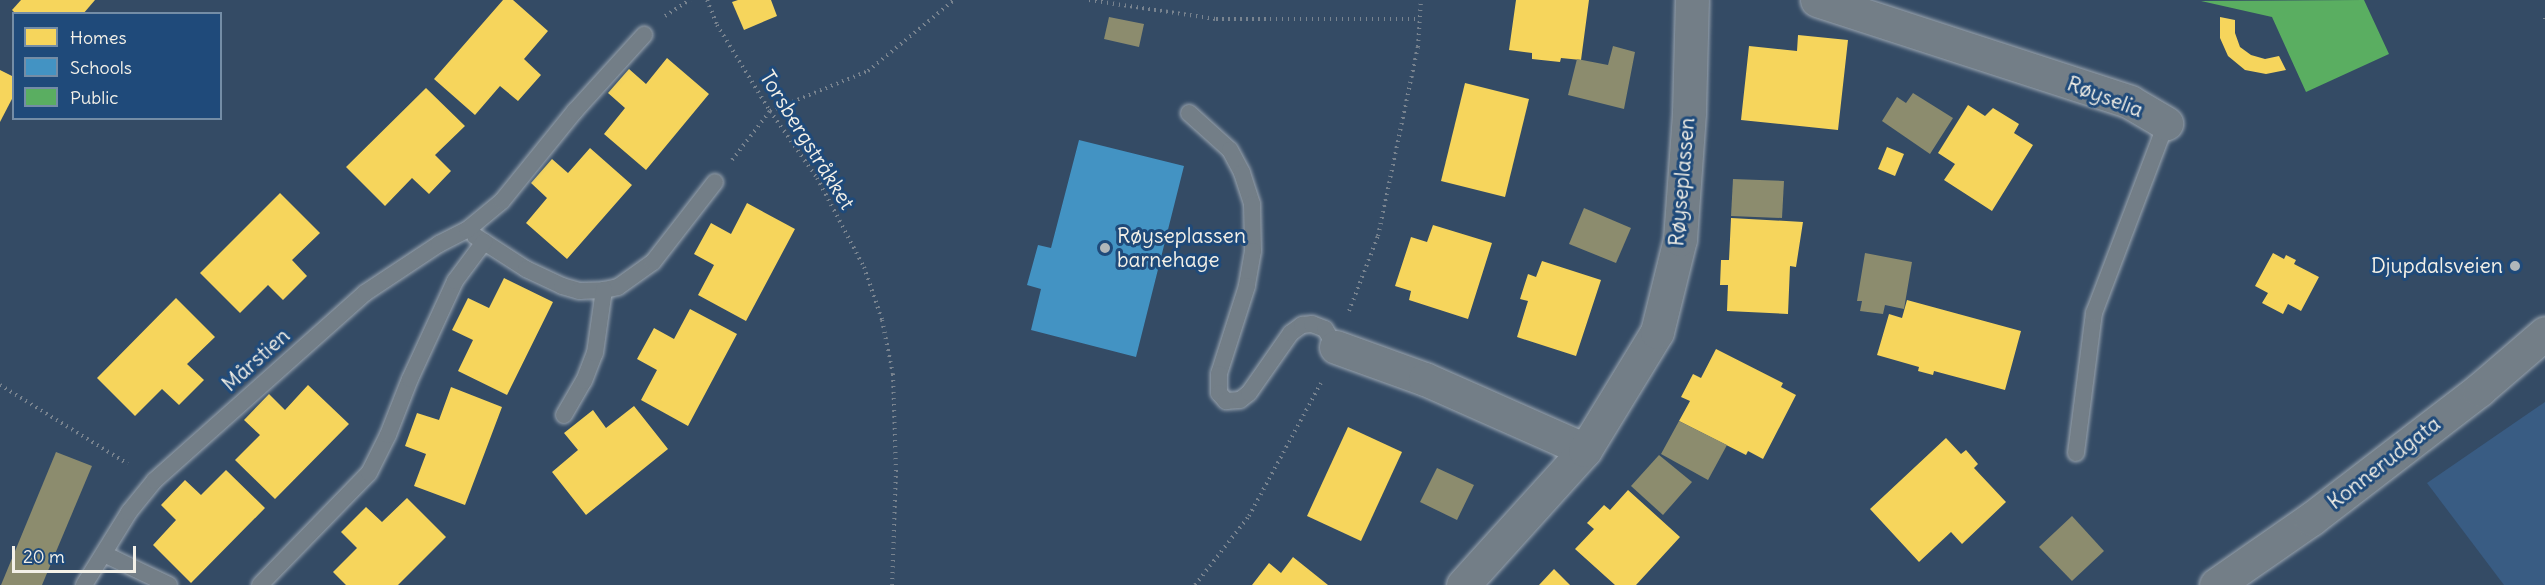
<!DOCTYPE html>
<meta charset="utf-8">
<style>
body{margin:0}
#map{position:relative;width:2545px;height:585px;overflow:hidden;background:#344b65;font-family:Delius,sans-serif}
div>[style]{position:absolute}
.green>*{inset:0;background:#395c83}
.homes>*{inset:0;background:#f6d55c}
.schools>*{inset:0;background:#4393c3}
.public>*{inset:0;background:#5aae61}
.industry>*{inset:0;background:#8c8c6e}
.path>*{height:4px;margin-top:-2px;transform-origin:0;background:repeating-linear-gradient(90deg,#78838f 0 1.5px,transparent 0 6px)}
.roads{filter:drop-shadow(0 0 2px #9ba5af) drop-shadow(0 0 2px #9ba5af)}
.service>*{height:16px;margin:-8px;padding:0 8px;transform-origin:8px;border-radius:8px;background:#737e87}
.minor>*{height:33px;margin:-16.5px;padding:0 16.5px;transform-origin:16.5px;border-radius:16.5px;background:#737e87}
.secondary>*{height:33px;margin:-16.5px;padding:0 16.5px;transform-origin:16.5px;border-radius:16.5px;background:#737e87}
.dots>*{width:16px;height:16px;translate:-50% -50%;box-sizing:border-box;border:3px solid #1f4a7a;border-radius:50%}
span{translate:-50% -50%;white-space:nowrap;text-align:center;line-height:1.15;-webkit-text-stroke:6px #1f4a7a;paint-order:stroke}
.street-label{font-size:21px;color:#f4f1e8}
.poi-label{font-size:21px;color:#f4f1e8}
.left{translate:0 -50%;text-align:left}
.right{translate:-100% -50%;text-align:right}
.legend{position:absolute;left:12px;top:12px;width:210px;height:108px;box-sizing:border-box;background:#1f4a7a;border:2px solid #748da6;margin:0;padding:8px 10px;list-style:none;font-size:18px;color:#f4f1e8}
.legend li{display:flex;align-items:center;gap:12px;height:30px}
.legend b{width:30px;border:2px solid #748da6}
.scale{position:absolute;left:12px;top:546px;width:124px;height:27px;box-sizing:border-box;border:3px solid #f4f1e8;border-top:0;padding-left:8px;font-size:18px;line-height:21px;white-space:nowrap;color:#f4f1e8;-webkit-text-stroke:4px #1f4a7a;paint-order:stroke}
</style>
<div id="map">
<div class="green">
<div style="clip-path:polygon(2545px 402px,2545px 585px,2504px 585px,2427px 483px)"></div>
</div>
<div class="homes">
<div style="clip-path:polygon(21px 0,95px 0,83px 14px,16px 14px,12px 10px)"></div>
<div style="clip-path:polygon(503px 0,513px 0,548px 31px,524px 59px,541px 75px,518px 101px,500px 86px,475px 115px,434px 79px)"></div>
<div style="clip-path:polygon(738px 0,771px 0,777px 16px,744px 30px,732px 2px)"></div>
<div style="clip-path:polygon(1516px 0,1589px 0,1581px 60px,1561px 58px,1560px 62px,1532px 59px,1532px 53px,1509px 50px)"></div>
<div style="clip-path:polygon(2220px 17px,2235px 20px,2235px 33px,2240px 47px,2251px 55px,2265px 59px,2279px 56px,2286px 70px,2266px 74px,2245px 70px,2228px 56px,2220px 38px)"></div>
<div style="clip-path:polygon(1798px 35px,1848px 40px,1838px 130px,1741px 120px,1749px 46px,1797px 51px)"></div>
<div style="clip-path:polygon(667px 58px,709px 94px,646px 170px,604px 134px,625px 108px,608px 93px,629px 69px,646px 84px)"></div>
<div style="clip-path:polygon(0 70px,14px 77px,14px 95px,0 122px)"></div>
<div style="clip-path:polygon(1465px 83px,1529px 99px,1505px 197px,1441px 181px)"></div>
<div style="clip-path:polygon(426px 88px,465px 126px,435px 155px,451px 171px,429px 194px,412px 178px,385px 206px,346px 167px)"></div>
<div style="clip-path:polygon(1968px 105px,1985px 116px,1993px 108px,2019px 124px,2014px 133px,2033px 145px,1992px 211px,1944px 180px,1955px 164px,1938px 153px)"></div>
<div style="clip-path:polygon(1887px 147px,1904px 154px,1895px 176px,1878px 169px)"></div>
<div style="clip-path:polygon(590px 148px,632px 185px,567px 259px,526px 223px,547px 198px,531px 183px,552px 159px,568px 173px)"></div>
<div style="clip-path:polygon(280px 193px,320px 233px,292px 260px,307px 276px,283px 300px,268px 285px,240px 313px,200px 273px)"></div>
<div style="clip-path:polygon(747px 203px,795px 229px,746px 321px,698px 295px,714px 265px,694px 254px,711px 223px,731px 234px)"></div>
<div style="clip-path:polygon(1731px 218px,1803px 222px,1796px 267px,1790px 266px,1788px 314px,1727px 311px,1728px 285px,1720px 285px,1721px 260px,1729px 260px)"></div>
<div style="clip-path:polygon(1433px 225px,1492px 243px,1468px 319px,1409px 300px,1411px 291px,1395px 286px,1411px 237px,1427px 242px)"></div>
<div style="clip-path:polygon(2273px 253px,2284px 259px,2286px 255px,2296px 260px,2294px 264px,2319px 277px,2301px 311px,2288px 304px,2283px 314px,2262px 303px,2268px 293px,2255px 286px)"></div>
<div style="clip-path:polygon(1542px 261px,1601px 280px,1576px 356px,1517px 337px,1528px 301px,1520px 299px,1528px 274px,1536px 277px)"></div>
<div style="clip-path:polygon(504px 278px,553px 302px,507px 395px,458px 371px,473px 340px,452px 330px,468px 298px,489px 308px)"></div>
<div style="clip-path:polygon(176px 298px,215px 337px,187px 364px,204px 380px,179px 405px,162px 389px,135px 416px,97px 378px)"></div>
<div style="clip-path:polygon(1907px 300px,2021px 331px,2005px 390px,1934px 371px,1933px 375px,1918px 371px,1919px 367px,1877px 355px,1889px 314px,1902px 318px)"></div>
<div style="clip-path:polygon(690px 309px,737px 334px,688px 426px,641px 400px,657px 370px,637px 359px,654px 328px,674px 339px)"></div>
<div style="clip-path:polygon(1716px 349px,1783px 383px,1781px 387px,1796px 395px,1763px 459px,1748px 451px,1746px 455px,1679px 421px,1690px 401px,1681px 397px,1693px 374px,1701px 378px)"></div>
<div style="clip-path:polygon(308px 385px,349px 424px,275px 499px,235px 460px,260px 435px,244px 420px,269px 394px,285px 410px)"></div>
<div style="clip-path:polygon(451px 387px,502px 407px,465px 505px,414px 486px,426px 454px,405px 446px,417px 413px,439px 420px)"></div>
<div style="clip-path:polygon(634px 406px,668px 449px,586px 515px,552px 472px,578px 450px,564px 433px,593px 410px,606px 428px)"></div>
<div style="clip-path:polygon(1348px 427px,1402px 452px,1361px 541px,1307px 516px)"></div>
<div style="clip-path:polygon(1946px 438px,1961px 454px,1966px 450px,1978px 464px,1974px 468px,2006px 502px,1962px 544px,1951px 532px,1919px 562px,1870px 509px)"></div>
<div style="clip-path:polygon(226px 470px,265px 508px,191px 583px,153px 545px,176px 520px,161px 505px,185px 480px,201px 495px)"></div>
<div style="clip-path:polygon(1628px 490px,1680px 537px,1636px 585px,1615px 585px,1575px 549px,1594px 529px,1587px 523px,1604px 505px,1610px 510px)"></div>
<div style="clip-path:polygon(407px 498px,446px 537px,398px 585px,346px 585px,333px 572px,357px 548px,341px 532px,366px 507px,382px 522px)"></div>
<div style="clip-path:polygon(1293px 557px,1328px 585px,1252px 585px,1269px 563px,1281px 573px)"></div>
<div style="clip-path:polygon(1554px 569px,1570px 585px,1539px 585px)"></div>
</div>
<div class="schools">
<div style="clip-path:polygon(1079px 140px,1184px 166px,1136px 357px,1031px 330px,1041px 289px,1027px 285px,1038px 245px,1051px 248px)"></div>
</div>
<div class="public">
<div style="clip-path:polygon(2364px 0,2389px 54px,2306px 92px,2272px 17px,2201px 1px)"></div>
</div>
<div class="industry">
<div style="clip-path:polygon(1109px 17px,1144px 24px,1139px 47px,1104px 39px)"></div>
<div style="clip-path:polygon(1613px 46px,1635px 52px,1624px 109px,1568px 95px,1577px 59px,1608px 65px)"></div>
<div style="clip-path:polygon(1913px 93px,1953px 118px,1930px 154px,1882px 121px,1897px 97px,1906px 103px)"></div>
<div style="clip-path:polygon(1733px 179px,1784px 181px,1782px 218px,1731px 216px)"></div>
<div style="clip-path:polygon(1584px 208px,1631px 228px,1616px 263px,1569px 244px)"></div>
<div style="clip-path:polygon(1865px 253px,1912px 262px,1904px 309px,1885px 305px,1883px 314px,1860px 311px,1862px 301px,1857px 301px)"></div>
<div style="clip-path:polygon(1679px 421px,1727px 445px,1708px 480px,1661px 454px)"></div>
<div style="clip-path:polygon(56px 452px,92px 466px,42px 585px,1px 585px)"></div>
<div style="clip-path:polygon(1659px 455px,1692px 482px,1663px 515px,1631px 486px)"></div>
<div style="clip-path:polygon(1437px 468px,1474px 485px,1457px 520px,1420px 502px)"></div>
<div style="clip-path:polygon(2072px 516px,2104px 551px,2072px 581px,2039px 547px)"></div>
</div>
<div class="path">
<div style="left:707px;top:0;width:27px;rotate:68deg"></div>
<div style="left:717px;top:25px;width:101px;rotate:58.4deg"></div>
<div style="left:770px;top:111px;width:82px;rotate:55deg"></div>
<div style="left:817px;top:178px;width:101px;rotate:62.2deg"></div>
<div style="left:864px;top:267px;width:56px;rotate:71.2deg"></div>
<div style="left:882px;top:320px;width:55px;rotate:78.5deg"></div>
<div style="left:893px;top:374px;width:96px;rotate:88.2deg"></div>
<div style="left:896px;top:470px;width:115px;rotate:92deg"></div>
<div style="left:1089px;top:0;width:128px;rotate:8.5deg"></div>
<div style="left:1216px;top:19px;width:204px"></div>
<div style="left:665px;top:16px;width:30px;rotate:-33deg"></div>
<div style="left:2545px;top:18px;width:2px;rotate:90deg"></div>
<div style="left:732px;top:160px;width:62px;rotate:-52.2deg"></div>
<div style="left:770px;top:111px;width:106px;rotate:-22.2deg"></div>
<div style="left:868px;top:71px;width:112px;rotate:-39.5deg"></div>
<div style="left:1349px;top:311px;width:80px;rotate:-68.9deg"></div>
<div style="left:1378px;top:236px;width:193px;rotate:-78.1deg"></div>
<div style="left:1418px;top:47px;width:47px;rotate:-86.3deg"></div>
<div style="left:0;top:385px;width:150px;rotate:31.7deg"></div>
<div style="left:1195px;top:585px;width:88px;rotate:-52deg"></div>
<div style="left:1249px;top:516px;width:151px;rotate:-61.6deg"></div>
</div>
<div class="roads">
<div class="service">
<div style="left:1189px;top:113px;width:55px;rotate:42.1deg"></div>
<div style="left:1230px;top:150px;width:26px;rotate:62deg"></div>
<div style="left:1242px;top:173px;width:33px;rotate:72deg"></div>
<div style="left:1252px;top:204px;width:47px;rotate:88.8deg"></div>
<div style="left:1253px;top:251px;width:36px;rotate:100deg"></div>
<div style="left:1247px;top:286px;width:92px;rotate:107.7deg"></div>
<div style="left:1219px;top:374px;width:19px;rotate:90deg"></div>
<div style="left:1219px;top:393px;width:11px;rotate:49deg"></div>
<div style="left:1226px;top:401px;width:14px;rotate:-4deg"></div>
<div style="left:1240px;top:400px;width:11px;rotate:-38deg"></div>
<div style="left:1249px;top:393px;width:73px;rotate:-55deg"></div>
<div style="left:1291px;top:333px;width:14px;rotate:-36deg"></div>
<div style="left:1302px;top:325px;width:10px;rotate:-6deg"></div>
<div style="left:1312px;top:324px;width:14px;rotate:21deg"></div>
<div style="left:1325px;top:329px;width:21px;rotate:59deg"></div>
<div style="left:475px;top:236px;width:61px;rotate:32.9deg"></div>
<div style="left:526px;top:269px;width:40px;rotate:25deg"></div>
<div style="left:562px;top:286px;width:18px;rotate:16deg"></div>
<div style="left:579px;top:291px;width:25px;rotate:-2deg"></div>
<div style="left:604px;top:290px;width:14px;rotate:-12deg"></div>
<div style="left:618px;top:287px;width:43px;rotate:-35.5deg"></div>
<div style="left:653px;top:262px;width:101px;rotate:-52.2deg"></div>
<div style="left:564px;top:415px;width:39px;rotate:-60deg"></div>
<div style="left:584px;top:381px;width:30px;rotate:-69deg"></div>
<div style="left:595px;top:353px;width:64px;rotate:-81.9deg"></div>
<div style="left:2076px;top:453px;width:141px;rotate:-82.7deg"></div>
<div style="left:2094px;top:313px;width:203px;rotate:-69.2deg"></div>
<div style="left:104px;top:554px;width:72px;rotate:25.5deg"></div>
<div style="left:84px;top:585px;width:86px;rotate:-58.3deg"></div>
<div style="left:129px;top:512px;width:40px;rotate:-51deg"></div>
<div style="left:154px;top:481px;width:283px;rotate:-41.7deg"></div>
<div style="left:365px;top:293px;width:89px;rotate:-33.5deg"></div>
<div style="left:439px;top:244px;width:31px;rotate:-27deg"></div>
<div style="left:467px;top:230px;width:45px;rotate:-39.6deg"></div>
<div style="left:502px;top:201px;width:116px;rotate:-51deg"></div>
<div style="left:575px;top:111px;width:103px;rotate:-47.8deg"></div>
<div style="left:260px;top:585px;width:156px;rotate:-45.8deg"></div>
<div style="left:369px;top:473px;width:42px;rotate:-63.4deg"></div>
<div style="left:388px;top:435px;width:60px;rotate:-68.6deg"></div>
<div style="left:410px;top:379px;width:108px;rotate:-65.3deg"></div>
<div style="left:455px;top:281px;width:49px;rotate:-53.4deg"></div>
</div>
<div class="minor">
<div style="left:1817px;top:0;width:329px;rotate:18deg"></div>
<div style="left:2130px;top:102px;width:42px;rotate:30.3deg"></div>
<div style="left:1336px;top:347px;width:95px;rotate:19.8deg"></div>
<div style="left:1425px;top:379px;width:175px;rotate:23.9deg"></div>
<div style="left:1463px;top:585px;width:182px;rotate:-47.9deg"></div>
<div style="left:1585px;top:450px;width:138px;rotate:-58.6deg"></div>
<div style="left:1657px;top:332px;width:96px;rotate:-76.1deg"></div>
<div style="left:1680px;top:239px;width:127px;rotate:-85.9deg"></div>
<div style="left:1689px;top:112px;width:112px;rotate:-88.5deg"></div>
</div>
<div class="secondary">
<div style="left:2216px;top:585px;width:116px;rotate:-34.8deg"></div>
<div style="left:2311px;top:519px;width:212px;rotate:-37.5deg"></div>
<div style="left:2479px;top:390px;width:87px;rotate:-40.8deg"></div>
</div>
</div>
<div class="dots">
<div style="left:1105px;top:248px;background:#b1b7ba"></div>
<div style="left:2515px;top:266px;background:#b1b7ba"></div>
</div>
<div class="street-label">
<span style="left:2105px;top:97px;rotate:21deg">Røyselia</span>
<span style="left:807px;top:140px;rotate:58deg">Torsbergstråkket</span>
<span style="left:1682px;top:182px;rotate:-85deg">Røyseplassen</span>
<span style="left:256px;top:360px;rotate:-42deg">Mårstien</span>
<span style="left:2384px;top:463px;rotate:-38deg">Konnerudgata</span>
</div>
<div class="poi-label">
<span class="left" style="left:1117px;top:248px">Røyseplassen<br>barnehage</span>
<span class="right" style="left:2503px;top:266px">Djupdalsveien</span>
</div>
<ul class="legend">
<li><b style="height:16px;background:#f6d55c"></b>Homes</li>
<li><b style="height:16px;background:#4393c3"></b>Schools</li>
<li><b style="height:16px;background:#5aae61"></b>Public</li>
</ul>
<div class="scale">20 m</div>
</div>
